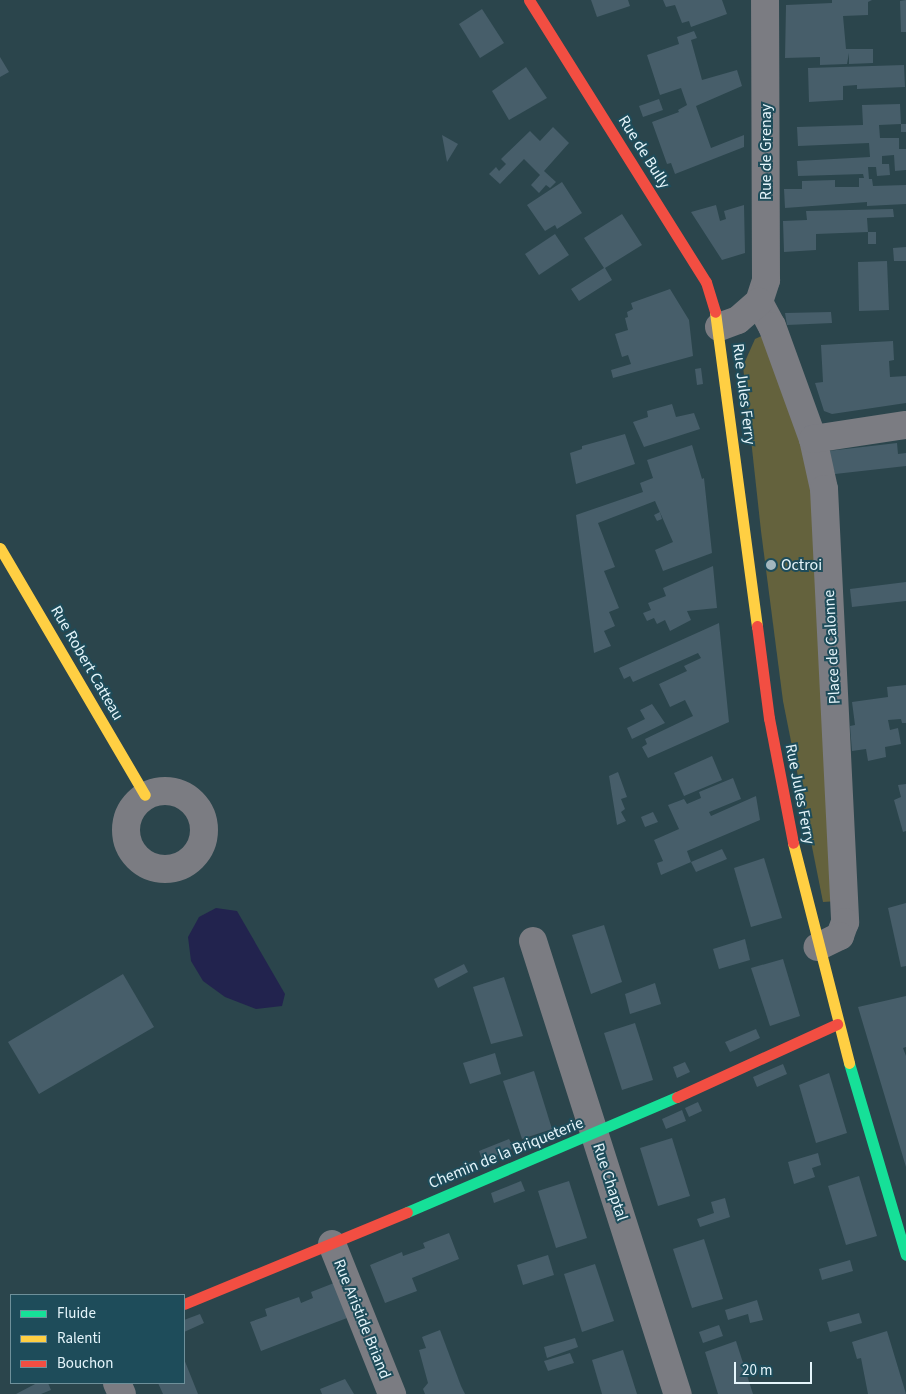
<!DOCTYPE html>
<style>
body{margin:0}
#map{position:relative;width:906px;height:1394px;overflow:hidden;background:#2b454c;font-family:"Source Sans 3",sans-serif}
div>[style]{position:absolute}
.green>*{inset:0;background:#64623d}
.water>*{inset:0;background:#22234e}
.building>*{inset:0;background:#475e6a}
.street>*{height:28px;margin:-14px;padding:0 14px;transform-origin:14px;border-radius:14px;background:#7b7c82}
.street>.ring{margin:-14px;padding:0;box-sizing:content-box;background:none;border:28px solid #7b7c82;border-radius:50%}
.fast>*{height:11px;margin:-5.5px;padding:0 5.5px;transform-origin:5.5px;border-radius:5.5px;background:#16e098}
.slow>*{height:11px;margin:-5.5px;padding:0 5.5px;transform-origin:5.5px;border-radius:5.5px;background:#ffcf43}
.jam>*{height:11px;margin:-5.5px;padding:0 5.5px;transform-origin:5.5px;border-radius:5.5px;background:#f24e42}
.dots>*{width:14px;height:14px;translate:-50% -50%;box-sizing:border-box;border:2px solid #1e4c5a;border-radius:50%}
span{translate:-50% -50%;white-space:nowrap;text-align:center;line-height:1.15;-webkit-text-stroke:4px #1e4c5a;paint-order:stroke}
.street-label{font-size:16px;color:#e5f5fb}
.poi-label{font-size:16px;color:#e5f5fb}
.left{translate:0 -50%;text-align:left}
.legend{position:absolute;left:10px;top:1294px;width:175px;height:90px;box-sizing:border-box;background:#1e4c5a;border:1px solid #6e909a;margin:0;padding:6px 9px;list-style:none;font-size:15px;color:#e5f5fb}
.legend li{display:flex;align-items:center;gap:10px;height:25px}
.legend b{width:25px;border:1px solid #6e909a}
.scale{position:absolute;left:734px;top:1362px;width:78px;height:22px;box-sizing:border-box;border:2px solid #e5f5fb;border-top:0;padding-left:6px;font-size:15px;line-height:18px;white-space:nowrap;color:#e5f5fb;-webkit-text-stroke:4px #1e4c5a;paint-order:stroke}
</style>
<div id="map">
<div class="green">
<div style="clip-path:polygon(768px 333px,818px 489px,838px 901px,823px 902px,783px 701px,761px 531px,743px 366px,755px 339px)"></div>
</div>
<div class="water">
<div style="clip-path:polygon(216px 908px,237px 911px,285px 994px,282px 1006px,256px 1009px,225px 997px,203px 981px,191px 961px,188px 937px,199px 917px)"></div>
</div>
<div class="building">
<div style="clip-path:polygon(591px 0,628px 0,630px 6px,597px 17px)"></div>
<div style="clip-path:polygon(663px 0,722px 0,727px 14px,691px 27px,689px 21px,682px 23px,675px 5px,666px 7px)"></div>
<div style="clip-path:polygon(832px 0,872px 0,868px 2px,868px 15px,843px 16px,846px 49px,873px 49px,873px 63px,849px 64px,849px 53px,847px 64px,820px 65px,820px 57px,785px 58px,786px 5px,832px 3px)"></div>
<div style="clip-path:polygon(906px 0,906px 32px,901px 32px,900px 1px)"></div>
<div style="clip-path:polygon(482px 9px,504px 43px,480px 58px,459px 24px)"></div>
<div style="clip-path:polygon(694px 31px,697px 38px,691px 40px,702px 80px,737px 70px,742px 86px,696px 106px,711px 148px,744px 135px,744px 147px,675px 174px,671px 163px,667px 164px,652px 122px,679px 112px,678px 110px,687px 105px,681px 88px,660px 95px,647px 55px,679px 44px,677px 37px)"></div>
<div style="clip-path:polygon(0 57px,9px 72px,0 77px)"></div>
<div style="clip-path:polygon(904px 65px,905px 87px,857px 89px,857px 85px,843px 86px,843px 100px,809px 102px,808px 68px)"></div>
<div style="clip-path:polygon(526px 67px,547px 98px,509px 120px,492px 91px)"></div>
<div style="clip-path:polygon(659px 99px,663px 110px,643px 117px,639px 106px)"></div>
<div style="clip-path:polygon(900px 104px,901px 124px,906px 124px,906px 132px,901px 132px,901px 124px,879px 125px,880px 138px,899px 138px,899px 149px,906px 149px,906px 170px,895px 171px,894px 155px,882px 156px,882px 164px,889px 164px,890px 175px,877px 176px,876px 167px,868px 167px,869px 179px,872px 179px,873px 186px,906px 185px,906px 204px,867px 206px,867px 202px,785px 208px,784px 189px,802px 189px,802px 181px,835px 180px,835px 187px,859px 187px,859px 178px,864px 178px,863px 174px,798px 176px,797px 161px,870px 157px,869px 143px,798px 146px,797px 127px,863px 125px,862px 105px)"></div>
<div style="clip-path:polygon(553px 127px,569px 143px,544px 171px,556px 182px,550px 188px,546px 185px,539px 193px,531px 185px,540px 175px,524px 159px,500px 184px,489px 174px,496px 167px,499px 171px,506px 164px,501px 159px,530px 131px,540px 141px)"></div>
<div style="clip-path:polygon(442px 135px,458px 144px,447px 162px)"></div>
<div style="clip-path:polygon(562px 182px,582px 213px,557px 229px,555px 225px,545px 231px,527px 205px)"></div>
<div style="clip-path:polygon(716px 205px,720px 221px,726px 219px,724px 211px,744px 205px,745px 253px,722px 260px,691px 212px)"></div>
<div style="clip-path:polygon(893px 209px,894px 217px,867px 218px,868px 232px,816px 234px,816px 250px,784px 252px,783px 221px,807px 220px,806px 211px)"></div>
<div style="clip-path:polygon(622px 214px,642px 245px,605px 268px,612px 280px,579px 301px,571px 289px,604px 268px,584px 238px)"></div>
<div style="clip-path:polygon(868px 232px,876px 232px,876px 244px,868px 244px)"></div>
<div style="clip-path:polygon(555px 234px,569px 255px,539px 275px,525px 254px)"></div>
<div style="clip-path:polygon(906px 247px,906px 261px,894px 261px,893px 248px)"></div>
<div style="clip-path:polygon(887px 261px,889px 310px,859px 311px,858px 262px)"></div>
<div style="clip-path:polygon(670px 289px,689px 320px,693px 356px,613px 378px,611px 370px,631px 364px,628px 355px,622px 357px,615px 334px,628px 330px,625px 318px,628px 317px,627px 312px,633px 309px,631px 303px)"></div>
<div style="clip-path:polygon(831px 312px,832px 323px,787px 325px,785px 313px)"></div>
<div style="clip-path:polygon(893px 341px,894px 360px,889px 361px,890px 377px,906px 376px,906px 403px,832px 414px,824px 411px,815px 383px,823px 382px,821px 345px)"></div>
<div style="clip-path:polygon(701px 368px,703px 384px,697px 385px,695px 369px)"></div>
<div style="clip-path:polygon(672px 404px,676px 417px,694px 413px,700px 429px,644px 447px,633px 422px,648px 417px,647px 411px)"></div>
<div style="clip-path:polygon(625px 434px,635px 464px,576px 484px,570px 453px,582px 449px,582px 446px)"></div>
<div style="clip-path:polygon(897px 443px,898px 454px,906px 453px,906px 466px,835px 474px,828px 451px)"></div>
<div style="clip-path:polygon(692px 445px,702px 479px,704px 478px,712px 553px,663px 571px,655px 550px,673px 542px,655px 501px,598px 523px,615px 567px,604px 571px,619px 608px,609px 612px,615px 626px,604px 631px,611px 646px,594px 653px,576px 515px,643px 492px,640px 483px,653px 478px,647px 460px)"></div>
<div style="clip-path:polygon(660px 512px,662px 519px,657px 521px,654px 515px)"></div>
<div style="clip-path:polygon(713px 566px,717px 608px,687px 611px,691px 620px,670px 631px,665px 620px,657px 624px,654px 618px,647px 621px,643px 613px,651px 610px,648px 603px,666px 596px,663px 588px)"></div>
<div style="clip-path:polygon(906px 582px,906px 601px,852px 607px,850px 589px)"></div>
<div style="clip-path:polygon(719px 623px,729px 722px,648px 758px,642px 747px,647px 744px,645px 739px,693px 716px,685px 700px,670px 707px,659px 684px,687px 671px,684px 666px,701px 658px,698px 653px,633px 682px,630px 676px,624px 679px,619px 668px)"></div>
<div style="clip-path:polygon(906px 685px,906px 723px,902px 723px,901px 719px,888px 720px,890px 730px,898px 728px,901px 744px,885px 747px,886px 757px,868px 761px,866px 749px,852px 751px,850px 726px,855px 725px,852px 702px,888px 697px,887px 687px)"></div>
<div style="clip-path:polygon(652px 704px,665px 723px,632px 739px,627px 728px,645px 719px,640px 710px)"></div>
<div style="clip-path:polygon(712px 756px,722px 780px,684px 796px,674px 773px)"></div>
<div style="clip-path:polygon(618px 772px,627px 797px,621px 799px,625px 809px,621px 812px,626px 821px,617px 825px,609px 776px)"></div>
<div style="clip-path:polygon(733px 778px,741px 799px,709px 812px,711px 816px,756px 796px,760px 820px,687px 851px,691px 862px,661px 875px,657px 863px,663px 861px,654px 840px,679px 829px,668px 805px,684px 799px,687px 804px,701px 798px,699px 792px)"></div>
<div style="clip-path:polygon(906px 784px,906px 831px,903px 832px,894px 800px,901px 797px,898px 785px)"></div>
<div style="clip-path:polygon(653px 812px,658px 822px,645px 827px,641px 817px)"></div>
<div style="clip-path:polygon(722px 849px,727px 859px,696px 872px,691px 862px)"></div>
<div style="clip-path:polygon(764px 858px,782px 918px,751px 927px,734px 868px)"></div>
<div style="clip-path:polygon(906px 903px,906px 966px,901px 967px,888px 908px)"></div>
<div style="clip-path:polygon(604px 925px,622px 982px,591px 994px,572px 935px)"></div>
<div style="clip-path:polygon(745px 939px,750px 960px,719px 969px,713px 949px)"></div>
<div style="clip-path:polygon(783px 959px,800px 1016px,770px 1026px,751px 968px)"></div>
<div style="clip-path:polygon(464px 964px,468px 972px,438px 988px,434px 979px)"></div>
<div style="clip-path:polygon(123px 974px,154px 1027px,39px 1094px,8px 1042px)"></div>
<div style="clip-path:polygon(504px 977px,523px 1036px,491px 1044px,473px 987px)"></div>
<div style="clip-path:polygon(655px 983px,661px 1004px,630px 1014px,625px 994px)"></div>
<div style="clip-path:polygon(906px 996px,906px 1047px,903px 1048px,906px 1056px,906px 1167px,858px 1007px)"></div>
<div style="clip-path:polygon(635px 1023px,653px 1080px,622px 1090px,604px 1033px)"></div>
<div style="clip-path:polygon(756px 1029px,760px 1038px,730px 1052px,725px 1042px)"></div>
<div style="clip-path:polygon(495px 1053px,501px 1074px,470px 1084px,463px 1063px)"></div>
<div style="clip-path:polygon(685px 1062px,690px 1072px,677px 1078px,673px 1067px)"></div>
<div style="clip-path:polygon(783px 1064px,787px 1074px,757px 1087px,753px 1077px)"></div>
<div style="clip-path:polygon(534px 1071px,552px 1129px,522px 1139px,503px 1081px)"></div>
<div style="clip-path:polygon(829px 1073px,847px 1133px,816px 1143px,799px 1085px)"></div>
<div style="clip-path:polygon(698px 1102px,702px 1111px,689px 1117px,685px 1108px)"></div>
<div style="clip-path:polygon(682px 1110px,686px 1121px,666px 1129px,662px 1119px)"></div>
<div style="clip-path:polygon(672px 1138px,690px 1196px,658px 1206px,640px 1148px)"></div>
<div style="clip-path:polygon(509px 1139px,514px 1148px,483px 1162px,479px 1151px)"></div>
<div style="clip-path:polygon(818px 1153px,821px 1165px,812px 1168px,815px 1177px,794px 1184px,788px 1162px)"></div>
<div style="clip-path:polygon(859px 1176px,877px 1236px,846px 1245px,828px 1186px)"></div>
<div style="clip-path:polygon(521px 1181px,525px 1191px,494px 1203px,491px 1193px)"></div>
<div style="clip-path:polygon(569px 1181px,587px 1238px,556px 1248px,538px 1191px)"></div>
<div style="clip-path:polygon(725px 1198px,730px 1217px,700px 1227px,697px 1219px,714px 1213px,711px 1202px)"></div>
<div style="clip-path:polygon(449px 1233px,459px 1259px,412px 1278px,417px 1291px,385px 1303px,370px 1265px,402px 1252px,403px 1256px,425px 1248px,423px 1243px)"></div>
<div style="clip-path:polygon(704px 1239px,723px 1299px,692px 1308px,673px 1249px)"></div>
<div style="clip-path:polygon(548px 1255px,554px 1275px,523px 1285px,517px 1265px)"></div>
<div style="clip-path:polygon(850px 1260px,853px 1271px,822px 1280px,819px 1269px)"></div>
<div style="clip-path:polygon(595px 1264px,614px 1321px,582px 1332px,564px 1274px)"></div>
<div style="clip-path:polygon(334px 1283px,347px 1318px,261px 1351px,250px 1322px,267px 1316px,265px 1309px,299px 1297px,301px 1303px,313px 1298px,311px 1292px)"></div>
<div style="clip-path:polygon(757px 1300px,763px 1320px,750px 1323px,748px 1314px,728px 1320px,725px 1310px)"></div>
<div style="clip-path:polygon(859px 1313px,862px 1323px,830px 1332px,827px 1322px)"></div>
<div style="clip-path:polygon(200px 1314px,204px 1323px,184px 1332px,184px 1320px)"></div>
<div style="clip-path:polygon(719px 1325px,723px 1336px,703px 1343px,699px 1332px)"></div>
<div style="clip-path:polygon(440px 1330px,461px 1386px,465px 1394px,425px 1394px,423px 1389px,428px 1383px,419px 1350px,426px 1348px,422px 1337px)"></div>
<div style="clip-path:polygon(887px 1331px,906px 1394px,868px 1394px,861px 1358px,857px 1359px,852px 1342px)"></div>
<div style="clip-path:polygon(575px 1338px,578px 1347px,547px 1358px,544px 1347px)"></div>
<div style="clip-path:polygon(736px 1341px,753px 1394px,718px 1394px,705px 1352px)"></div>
<div style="clip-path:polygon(623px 1350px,637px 1394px,602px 1394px,592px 1360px)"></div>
<div style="clip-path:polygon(570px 1353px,574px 1363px,548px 1371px,544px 1361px)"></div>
<div style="clip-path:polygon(184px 1359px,198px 1394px,163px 1394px,158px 1383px,184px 1383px)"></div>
<div style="clip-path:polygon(345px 1379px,354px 1394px,322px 1394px,320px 1389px)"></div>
<div style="clip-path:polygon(37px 1383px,48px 1383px,51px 1390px,41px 1394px,16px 1394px)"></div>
</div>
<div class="street">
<div style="left:759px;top:302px;width:27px;rotate:62deg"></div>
<div style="left:772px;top:326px;width:120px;rotate:70.1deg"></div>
<div style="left:813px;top:439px;width:51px;rotate:77.6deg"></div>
<div style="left:824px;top:489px;width:434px;rotate:87.2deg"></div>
<div style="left:845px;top:922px;width:15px;rotate:110deg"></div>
<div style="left:840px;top:936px;width:25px;rotate:154deg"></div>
<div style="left:759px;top:302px;width:23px;rotate:-72deg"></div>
<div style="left:766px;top:280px;width:280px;rotate:-90.2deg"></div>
<div style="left:719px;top:327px;width:20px;rotate:-20deg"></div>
<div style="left:738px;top:320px;width:28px;rotate:-41deg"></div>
<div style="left:813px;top:439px;width:94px;rotate:-8.6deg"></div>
<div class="ring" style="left:126px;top:791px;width:50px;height:50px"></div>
<div style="left:533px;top:941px;width:476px;rotate:72.3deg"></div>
<div style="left:332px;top:1244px;width:162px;rotate:68.2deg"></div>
<div style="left:117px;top:1383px;width:12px;rotate:66deg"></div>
</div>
<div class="fast">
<div style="left:849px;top:1063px;width:200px;rotate:73.5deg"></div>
<div style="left:407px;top:1212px;width:293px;rotate:-23.1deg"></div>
</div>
<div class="slow">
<div style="left:715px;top:312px;width:317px;rotate:82.4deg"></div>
<div style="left:0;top:548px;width:286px;rotate:59.6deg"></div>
<div style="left:793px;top:843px;width:227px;rotate:75.7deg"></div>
</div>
<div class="jam">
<div style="left:529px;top:0;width:333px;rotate:57.9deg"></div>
<div style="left:706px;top:282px;width:31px;rotate:73deg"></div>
<div style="left:757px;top:626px;width:93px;rotate:82.6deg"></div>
<div style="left:769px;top:718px;width:127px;rotate:79.1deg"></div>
<div style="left:677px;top:1097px;width:176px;rotate:-24.5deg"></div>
<div style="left:184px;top:1304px;width:241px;rotate:-22.4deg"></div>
</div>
<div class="dots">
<div style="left:771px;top:565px;background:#a4b7be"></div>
</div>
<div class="street-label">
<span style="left:644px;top:152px;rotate:58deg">Rue de Bully</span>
<span style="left:766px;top:152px;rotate:-90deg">Rue de Grenay</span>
<span style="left:744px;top:394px;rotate:83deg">Rue Jules Ferry</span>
<span style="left:832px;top:647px;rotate:-93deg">Place de Calonne</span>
<span style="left:87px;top:663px;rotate:60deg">Rue Robert Catteau</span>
<span style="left:800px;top:794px;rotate:79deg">Rue Jules Ferry</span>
<span style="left:506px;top:1153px;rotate:-22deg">Chemin de la Briqueterie</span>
<span style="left:610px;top:1182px;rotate:72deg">Rue Chaptal</span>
<span style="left:362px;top:1319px;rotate:68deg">Rue Aristide Briand</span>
</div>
<div class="poi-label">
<span class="left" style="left:781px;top:565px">Octroi</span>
</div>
<ul class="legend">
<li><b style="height:6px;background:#16e098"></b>Fluide</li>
<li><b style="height:6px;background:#ffcf43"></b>Ralenti</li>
<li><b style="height:6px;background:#f24e42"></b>Bouchon</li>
</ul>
<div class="scale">20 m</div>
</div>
